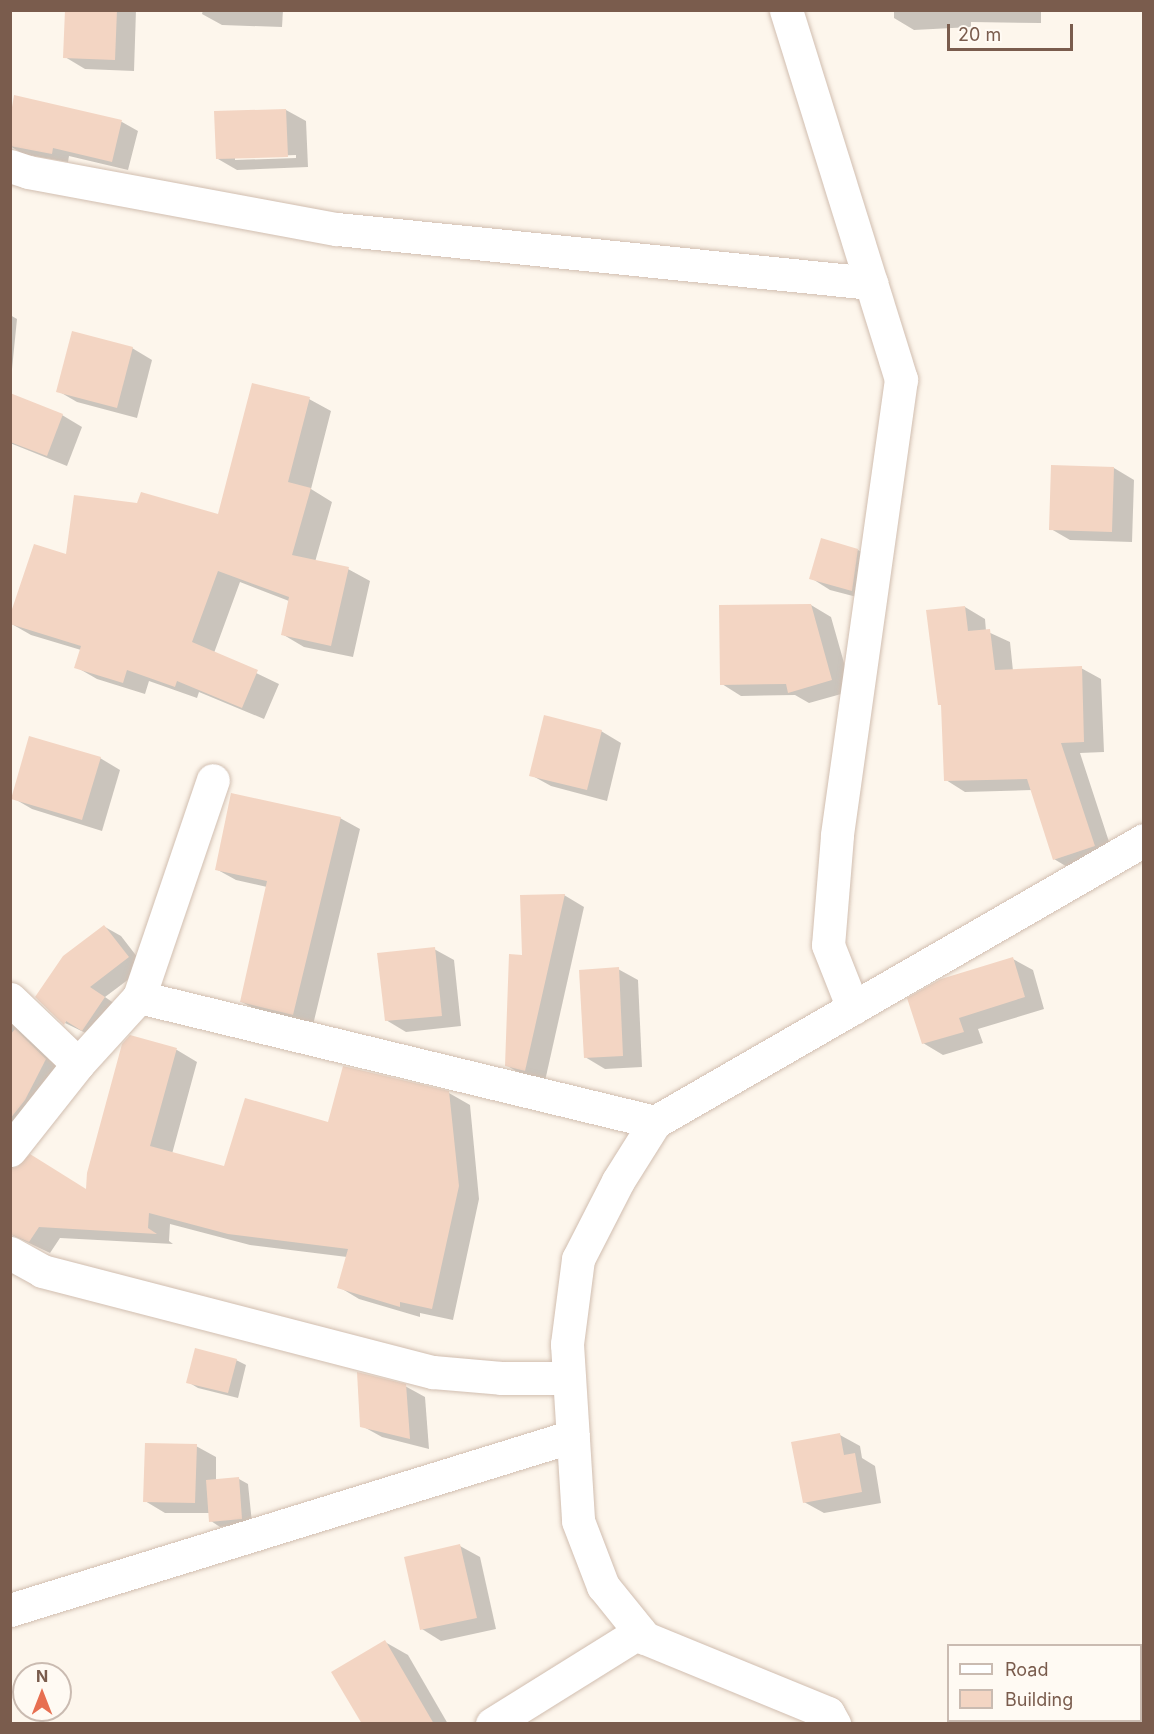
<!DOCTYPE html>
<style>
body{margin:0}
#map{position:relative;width:1154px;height:1734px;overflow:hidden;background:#fdf6ec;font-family:Inter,sans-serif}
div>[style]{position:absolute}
.shadow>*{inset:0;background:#0003}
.building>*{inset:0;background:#f3d5c3}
.roads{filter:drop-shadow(0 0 2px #d1beb0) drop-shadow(0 0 2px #d1beb0)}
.minor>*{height:33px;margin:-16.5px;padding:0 16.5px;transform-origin:16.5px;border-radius:16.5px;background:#fff}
span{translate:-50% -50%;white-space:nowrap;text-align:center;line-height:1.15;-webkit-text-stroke:5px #fffaf3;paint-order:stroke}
.frame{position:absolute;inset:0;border:12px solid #7a5c4d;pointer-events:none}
.legend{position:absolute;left:947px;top:1644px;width:195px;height:78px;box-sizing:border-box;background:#fffaf3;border:2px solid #cabbb1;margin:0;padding:8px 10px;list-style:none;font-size:18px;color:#7a5c4d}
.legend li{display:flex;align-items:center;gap:12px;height:30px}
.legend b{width:30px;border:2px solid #cabbb1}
.north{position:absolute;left:12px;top:1662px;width:60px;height:60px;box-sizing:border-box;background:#fffaf3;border:2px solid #cabbb1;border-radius:50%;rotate:0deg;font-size:16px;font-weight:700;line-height:24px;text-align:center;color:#7a5c4d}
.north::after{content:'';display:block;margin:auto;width:21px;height:27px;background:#e76f51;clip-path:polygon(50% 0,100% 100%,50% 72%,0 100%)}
.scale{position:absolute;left:947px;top:24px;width:126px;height:27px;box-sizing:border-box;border:3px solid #7a5c4d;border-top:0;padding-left:8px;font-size:18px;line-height:21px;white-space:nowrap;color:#7a5c4d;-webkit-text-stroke:4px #fffaf3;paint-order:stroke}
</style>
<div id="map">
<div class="shadow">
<div style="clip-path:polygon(67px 10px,136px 10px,134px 71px,85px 69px,65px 57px)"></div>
<div style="clip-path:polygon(203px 10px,283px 10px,282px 27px,222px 25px,202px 14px)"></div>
<div style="clip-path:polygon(894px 10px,1041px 10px,1041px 23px,971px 22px,971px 27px,914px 30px,894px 18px)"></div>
<div style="clip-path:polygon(16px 97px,122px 122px,138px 131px,128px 170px,69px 156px,68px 162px,23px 154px,10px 146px)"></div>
<div style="clip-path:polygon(evenodd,286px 110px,306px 121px,308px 167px,237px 170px,218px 159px,286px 110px,296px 155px,296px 158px,235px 160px,235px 157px,296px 155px)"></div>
<div style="clip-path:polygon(10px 315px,17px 319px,12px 369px,10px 368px)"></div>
<div style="clip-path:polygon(132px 348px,152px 360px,137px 418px,77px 402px,58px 391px)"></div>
<div style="clip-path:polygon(309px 399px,331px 411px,311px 489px,332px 502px,315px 562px,348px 569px,370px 581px,353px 657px,304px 647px,282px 634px,289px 601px,240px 582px,214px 653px,279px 684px,264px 719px,199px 692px,197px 698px,149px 681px,145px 694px,97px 679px,76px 667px,81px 650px,31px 635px,10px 623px,67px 556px,219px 516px)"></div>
<div style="clip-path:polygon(10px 404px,62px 415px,82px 427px,67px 466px,10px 443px)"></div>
<div style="clip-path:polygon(1114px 468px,1134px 480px,1132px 542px,1070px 540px,1051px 529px)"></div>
<div style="clip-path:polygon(858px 550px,878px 562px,872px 601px,830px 590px,811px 578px)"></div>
<div style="clip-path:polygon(811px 605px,831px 617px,852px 691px,809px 703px,795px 695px,741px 696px,722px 684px)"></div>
<div style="clip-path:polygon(965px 607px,985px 619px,986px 631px,1010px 642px,1013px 671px,1081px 668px,1101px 679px,1104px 752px,1080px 753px,1114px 857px,1074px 871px,1054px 859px,1032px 790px,965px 792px,946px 780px,943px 706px,939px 704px)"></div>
<div style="clip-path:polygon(601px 731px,621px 743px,607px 801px,551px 786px,531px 775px)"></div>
<div style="clip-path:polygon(100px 758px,120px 770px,102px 831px,32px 809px,13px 798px)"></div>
<div style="clip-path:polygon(340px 818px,360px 829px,313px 1025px,262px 1013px,242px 1002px,267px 887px,236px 880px,216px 869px)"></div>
<div style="clip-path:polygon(564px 895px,584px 907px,545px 1081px,526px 1077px,506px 1065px,524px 956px)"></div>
<div style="clip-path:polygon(105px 927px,121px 936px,145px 967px,105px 997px,121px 1008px,100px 1040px,65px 1023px)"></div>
<div style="clip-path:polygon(434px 949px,454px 960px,461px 1026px,406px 1032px,386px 1020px)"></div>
<div style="clip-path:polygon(1013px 959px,1033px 970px,1044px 1009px,978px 1029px,983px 1043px,943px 1055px,923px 1043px)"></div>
<div style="clip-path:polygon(618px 969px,638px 980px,642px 1067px,605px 1069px,585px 1057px)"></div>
<div style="clip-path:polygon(10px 1005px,66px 1072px,12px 1160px,13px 1169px,87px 1191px,130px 1037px,177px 1050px,197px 1062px,172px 1154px,225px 1168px,329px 1124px,449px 1093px,470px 1105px,479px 1199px,453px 1320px,420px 1313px,420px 1317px,359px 1299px,339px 1287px,347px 1257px,250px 1245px,170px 1224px,169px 1241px,173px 1244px,60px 1238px,50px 1253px,10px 1234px)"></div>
<div style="clip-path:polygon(236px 1360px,246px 1365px,238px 1398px,198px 1388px,188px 1382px)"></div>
<div style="clip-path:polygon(405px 1386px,425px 1397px,429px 1449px,382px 1437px,362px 1426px)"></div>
<div style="clip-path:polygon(840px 1435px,860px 1446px,862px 1458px,875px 1466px,881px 1503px,824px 1513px,804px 1502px)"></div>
<div style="clip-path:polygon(196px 1446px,216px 1457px,216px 1481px,239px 1479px,248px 1484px,252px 1523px,220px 1527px,211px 1521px,210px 1513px,165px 1513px,145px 1501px)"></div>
<div style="clip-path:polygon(460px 1546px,480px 1557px,496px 1629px,441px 1641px,422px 1629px)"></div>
<div style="clip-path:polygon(385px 1642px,408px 1655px,448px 1724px,363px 1724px)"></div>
<div style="clip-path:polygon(42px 1720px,48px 1724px,35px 1724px)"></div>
</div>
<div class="building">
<div style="clip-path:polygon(65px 10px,117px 10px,115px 60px,63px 58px)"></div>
<div style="clip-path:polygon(14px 95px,122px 120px,112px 162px,53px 148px,52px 154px,10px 146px,10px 119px)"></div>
<div style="clip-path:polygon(286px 109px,288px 157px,216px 159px,214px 111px)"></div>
<div style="clip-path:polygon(72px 331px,133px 347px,117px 408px,56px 392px)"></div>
<div style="clip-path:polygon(252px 383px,310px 397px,288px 482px,311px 488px,292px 555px,349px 567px,331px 646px,281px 635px,289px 597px,218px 571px,192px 642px,258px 670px,242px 708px,177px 681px,175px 687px,127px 670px,123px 683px,74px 668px,81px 646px,10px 624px,10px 615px,34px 544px,66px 554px,74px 495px,137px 503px,141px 492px,218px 514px)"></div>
<div style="clip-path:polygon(10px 393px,63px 414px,47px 456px,10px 442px)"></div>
<div style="clip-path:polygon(1051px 465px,1114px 467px,1112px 532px,1049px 530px)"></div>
<div style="clip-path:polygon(821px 538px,858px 549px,852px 591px,809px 579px)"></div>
<div style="clip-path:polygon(811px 604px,832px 680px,788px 693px,786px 684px,720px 685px,719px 605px)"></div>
<div style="clip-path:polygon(965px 606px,968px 631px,990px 629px,995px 670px,1082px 666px,1084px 742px,1061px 743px,1095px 846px,1053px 860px,1027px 779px,944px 781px,941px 705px,938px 705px,926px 610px)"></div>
<div style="clip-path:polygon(544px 715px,602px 730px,587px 790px,529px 776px)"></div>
<div style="clip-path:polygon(29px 736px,101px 757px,82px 820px,11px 799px)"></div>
<div style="clip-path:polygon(231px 793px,341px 817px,293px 1015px,240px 1002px,267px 881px,215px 870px)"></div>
<div style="clip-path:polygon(565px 894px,525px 1071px,505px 1066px,509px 954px,522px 955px,520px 895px)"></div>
<div style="clip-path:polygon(104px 925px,129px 957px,90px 987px,105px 997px,82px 1031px,66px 1021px,64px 1025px,35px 997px,63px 956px)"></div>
<div style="clip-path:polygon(435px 947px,442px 1016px,385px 1021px,377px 953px)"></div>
<div style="clip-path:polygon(1013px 957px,1025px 997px,959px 1018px,964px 1032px,922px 1044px,907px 998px,941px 979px)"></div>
<div style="clip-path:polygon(619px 967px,623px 1056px,584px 1058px,579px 970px)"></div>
<div style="clip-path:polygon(15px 1029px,46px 1059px,25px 1100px,10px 1119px,10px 1035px)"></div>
<div style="clip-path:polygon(130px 1035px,177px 1048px,150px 1146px,224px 1166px,245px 1098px,328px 1122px,343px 1066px,449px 1091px,459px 1186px,432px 1309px,400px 1302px,400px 1307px,337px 1288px,348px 1249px,228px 1234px,149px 1213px,148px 1228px,157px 1234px,39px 1227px,29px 1242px,10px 1234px,10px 1168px,17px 1167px,30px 1154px,86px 1189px,87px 1173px,122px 1044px)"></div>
<div style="clip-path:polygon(195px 1348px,237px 1359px,228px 1393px,186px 1383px)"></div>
<div style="clip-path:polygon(357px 1372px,406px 1384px,410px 1439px,360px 1427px)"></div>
<div style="clip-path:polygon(840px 1433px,844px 1455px,855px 1453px,862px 1492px,803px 1503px,791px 1442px)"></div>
<div style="clip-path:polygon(145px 1443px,197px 1444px,195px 1503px,143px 1502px)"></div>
<div style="clip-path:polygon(239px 1477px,242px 1519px,209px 1522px,206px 1480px)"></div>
<div style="clip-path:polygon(460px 1544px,477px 1618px,420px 1630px,404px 1557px)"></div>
<div style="clip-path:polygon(385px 1640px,434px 1724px,362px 1724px,331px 1672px)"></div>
</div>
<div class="roads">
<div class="minor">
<div style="left:786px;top:10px;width:387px;rotate:72.7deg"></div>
<div style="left:901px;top:379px;width:461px;rotate:98deg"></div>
<div style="left:837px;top:836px;width:109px;rotate:94.7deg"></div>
<div style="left:828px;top:945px;width:68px;rotate:68.4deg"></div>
<div style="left:10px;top:166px;width:19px;rotate:18deg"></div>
<div style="left:28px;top:172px;width:314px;rotate:10.5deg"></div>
<div style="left:337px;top:229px;width:537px;rotate:5.77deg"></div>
<div style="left:139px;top:997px;width:531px;rotate:13.62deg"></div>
<div style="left:655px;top:1122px;width:70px;rotate:122.1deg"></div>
<div style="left:618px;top:1181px;width:88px;rotate:117.1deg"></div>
<div style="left:578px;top:1259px;width:86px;rotate:97.4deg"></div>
<div style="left:567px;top:1344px;width:177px;rotate:86.4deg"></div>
<div style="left:578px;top:1521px;width:70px;rotate:69deg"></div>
<div style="left:603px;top:1586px;width:67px;rotate:51.1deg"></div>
<div style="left:645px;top:1638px;width:198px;rotate:22.3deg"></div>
<div style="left:828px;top:1713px;width:13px;rotate:61deg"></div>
<div style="left:10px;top:999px;width:94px;rotate:43.7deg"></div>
<div style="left:655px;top:1122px;width:564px;rotate:-29.97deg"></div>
<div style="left:10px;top:1150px;width:110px;rotate:-51.7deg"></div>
<div style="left:78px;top:1064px;width:91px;rotate:-47.7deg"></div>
<div style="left:139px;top:997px;width:229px;rotate:-71.2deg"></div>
<div style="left:10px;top:1253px;width:37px;rotate:29deg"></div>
<div style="left:42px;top:1271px;width:404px;rotate:14.5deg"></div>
<div style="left:433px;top:1372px;width:68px;rotate:5deg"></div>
<div style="left:501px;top:1378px;width:68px"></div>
<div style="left:10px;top:1610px;width:589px;rotate:-17.17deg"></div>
<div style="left:492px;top:1724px;width:174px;rotate:-31.9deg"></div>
</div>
</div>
<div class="frame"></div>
<ul class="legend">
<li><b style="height:8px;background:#fff"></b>Road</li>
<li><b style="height:16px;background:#f3d5c3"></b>Building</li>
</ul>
<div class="north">N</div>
<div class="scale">20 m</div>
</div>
